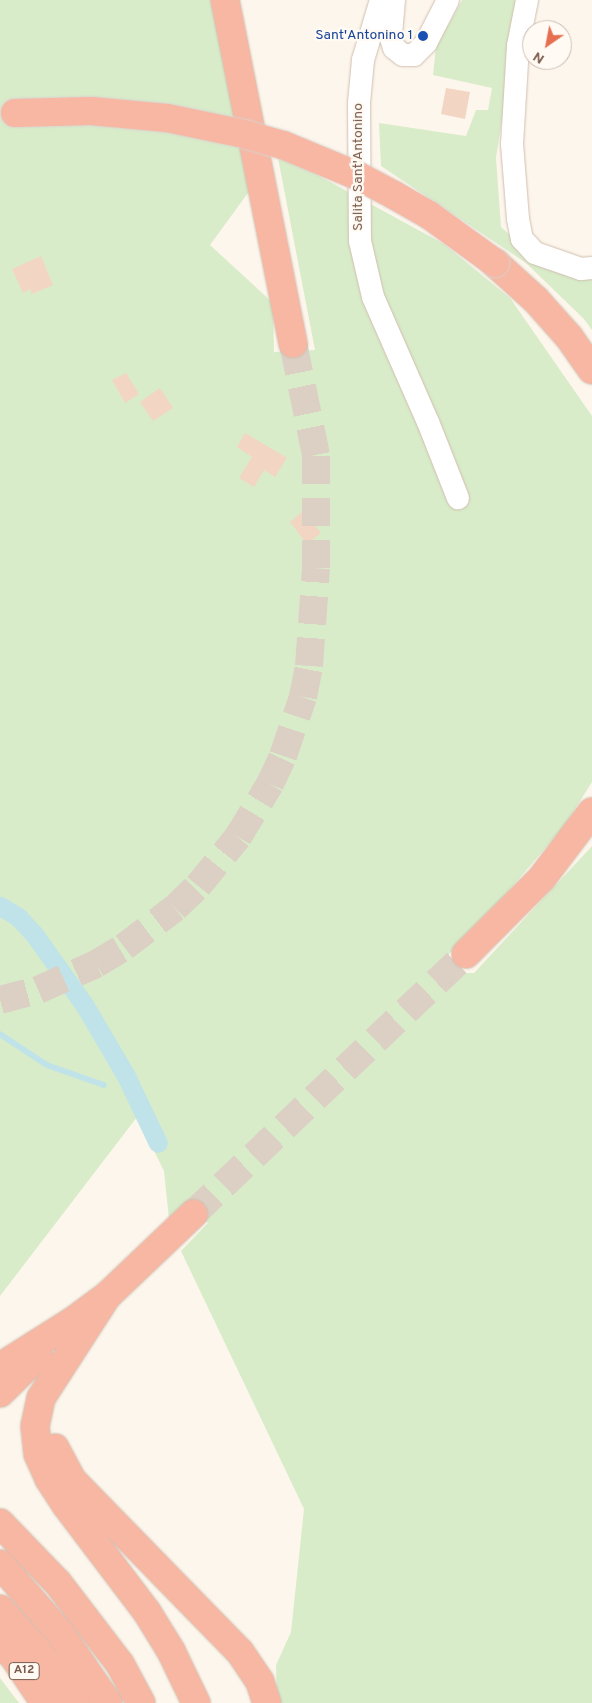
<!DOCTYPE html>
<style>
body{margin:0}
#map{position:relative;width:592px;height:1703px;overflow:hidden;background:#fdf6ec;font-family:Overpass,sans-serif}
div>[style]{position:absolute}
.green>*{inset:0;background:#d8ecc9}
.stream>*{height:5.5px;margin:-2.75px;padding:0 2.75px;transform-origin:2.75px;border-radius:2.75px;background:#bfe3e8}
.canal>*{height:19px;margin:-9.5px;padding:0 9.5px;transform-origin:9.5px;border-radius:9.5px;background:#bfe3e8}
.building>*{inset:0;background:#f3d5c3}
.highway-tunnel>*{height:28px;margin-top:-14px;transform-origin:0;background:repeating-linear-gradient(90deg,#dcd0c4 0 28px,transparent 0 42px)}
.roads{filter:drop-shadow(0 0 1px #d1beb0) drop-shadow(0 0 1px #d1beb0)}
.street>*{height:22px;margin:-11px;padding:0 11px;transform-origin:11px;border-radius:11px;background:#fff}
.highway>*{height:28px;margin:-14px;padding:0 14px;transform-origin:14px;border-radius:14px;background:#f7b7a3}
.bridges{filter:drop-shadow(0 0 1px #dad1cd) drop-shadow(0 0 1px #dad1cd)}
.highway-bridge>*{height:28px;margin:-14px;padding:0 14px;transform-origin:14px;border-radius:14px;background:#f7b7a3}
.dots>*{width:14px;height:14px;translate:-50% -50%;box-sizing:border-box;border:2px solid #fffaf3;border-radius:50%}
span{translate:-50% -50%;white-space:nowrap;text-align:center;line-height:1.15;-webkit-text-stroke:4.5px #fffaf3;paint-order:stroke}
.shield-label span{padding:1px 4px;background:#fffaf3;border:1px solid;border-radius:4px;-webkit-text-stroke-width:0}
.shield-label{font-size:12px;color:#7a5c4d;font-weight:700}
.transit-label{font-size:14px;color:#164399}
.right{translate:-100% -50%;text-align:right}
.street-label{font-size:14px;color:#7a5c4d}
.north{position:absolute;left:522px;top:20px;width:50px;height:50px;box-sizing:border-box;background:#fffaf3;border:1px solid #cabbb1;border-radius:50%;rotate:213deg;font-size:14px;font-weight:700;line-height:20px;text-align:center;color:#7a5c4d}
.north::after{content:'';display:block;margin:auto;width:18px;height:22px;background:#e76f51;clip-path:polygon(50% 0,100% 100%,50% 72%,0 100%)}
</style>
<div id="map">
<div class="green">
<div style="clip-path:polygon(0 0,216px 0,253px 186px,210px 245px,273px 303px,274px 352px,315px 350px,277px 153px,444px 244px,510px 298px,592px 416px,592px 782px,565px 825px,463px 944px,447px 955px,449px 967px,457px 973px,474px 973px,592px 846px,592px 1703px,277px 1703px,276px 1665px,291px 1632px,304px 1509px,181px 1251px,208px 1223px,188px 1202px,169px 1219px,164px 1171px,137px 1117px,0 1296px)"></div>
<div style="clip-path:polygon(462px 0,521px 0,496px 158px,501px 227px,541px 263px,592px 278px,592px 330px,584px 319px,526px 263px,381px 166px,379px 123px,466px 136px,476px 110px,488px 110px,492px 88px,433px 75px,436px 47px)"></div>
<div style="clip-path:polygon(0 1678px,19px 1703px,0 1703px)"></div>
</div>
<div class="stream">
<div style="left:0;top:1034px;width:56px;rotate:33.4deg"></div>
<div style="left:47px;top:1065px;width:60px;rotate:19.3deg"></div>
</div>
<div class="canal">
<div style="left:0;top:906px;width:21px;rotate:31deg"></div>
<div style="left:18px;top:917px;width:23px;rotate:47deg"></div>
<div style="left:34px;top:934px;width:88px;rotate:54.7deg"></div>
<div style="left:85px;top:1006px;width:81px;rotate:59.6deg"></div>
<div style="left:126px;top:1076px;width:74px;rotate:64.5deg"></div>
</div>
<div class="building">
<div style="clip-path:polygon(446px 88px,470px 92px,465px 119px,441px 114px)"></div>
<div style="clip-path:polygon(41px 256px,53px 285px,32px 294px,30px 289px,23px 293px,12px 269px)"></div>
<div style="clip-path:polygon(126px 373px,139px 394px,125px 403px,112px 380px)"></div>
<div style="clip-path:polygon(160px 388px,173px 408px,153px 421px,140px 402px)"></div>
<div style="clip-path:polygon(245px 433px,287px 458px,275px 477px,264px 470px,254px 487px,239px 478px,252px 457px,237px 447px)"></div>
<div style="clip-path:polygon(303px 511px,321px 533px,307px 544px,290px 522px)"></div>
</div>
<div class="highway-tunnel">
<div style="left:0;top:1000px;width:39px;rotate:-15deg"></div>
<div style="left:38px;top:990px;width:64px;rotate:-24.1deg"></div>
<div style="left:96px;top:964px;width:33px;rotate:-31deg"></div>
<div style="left:124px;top:947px;width:64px;rotate:-37.4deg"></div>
<div style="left:175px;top:908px;width:32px;rotate:-44deg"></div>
<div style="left:198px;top:886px;width:63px;rotate:-50.8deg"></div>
<div style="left:238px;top:837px;width:62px;rotate:-58.9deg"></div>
<div style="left:270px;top:784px;width:31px;rotate:-65deg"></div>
<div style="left:283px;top:756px;width:62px;rotate:-71.3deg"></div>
<div style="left:303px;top:697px;width:32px;rotate:-79deg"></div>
<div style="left:309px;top:666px;width:98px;rotate:-85.9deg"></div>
<div style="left:316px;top:568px;width:113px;rotate:-90deg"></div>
<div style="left:316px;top:455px;width:114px;rotate:-101.6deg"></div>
<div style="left:193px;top:1214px;width:377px;rotate:-43.6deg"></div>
</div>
<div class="roads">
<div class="street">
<div style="left:381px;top:0;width:63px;rotate:106.7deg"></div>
<div style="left:363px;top:60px;width:43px;rotate:95.3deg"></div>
<div style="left:359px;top:103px;width:138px;rotate:89.6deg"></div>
<div style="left:360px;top:241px;width:57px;rotate:76.9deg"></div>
<div style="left:373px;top:297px;width:137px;rotate:66.3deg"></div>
<div style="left:428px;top:422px;width:82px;rotate:68.5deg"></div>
<div style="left:394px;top:0;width:38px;rotate:95deg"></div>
<div style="left:391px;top:38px;width:10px;rotate:73deg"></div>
<div style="left:394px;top:48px;width:11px;rotate:38deg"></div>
<div style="left:403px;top:55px;width:11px"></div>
<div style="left:414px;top:55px;width:17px;rotate:-45deg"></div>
<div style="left:426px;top:43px;width:48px;rotate:-62.9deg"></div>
<div style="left:527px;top:0;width:47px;rotate:101.1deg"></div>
<div style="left:518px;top:46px;width:98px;rotate:93.5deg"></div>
<div style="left:512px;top:144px;width:75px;rotate:85.4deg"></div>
<div style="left:518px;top:219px;width:20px;rotate:79deg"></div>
<div style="left:522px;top:239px;width:19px;rotate:47deg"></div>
<div style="left:535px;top:253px;width:49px;rotate:19.2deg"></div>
<div style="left:581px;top:269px;width:11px;rotate:-5deg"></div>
</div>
<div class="highway">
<div style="left:225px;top:0;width:350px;rotate:78.8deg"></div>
<div style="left:495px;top:263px;width:55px;rotate:42.1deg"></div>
<div style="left:536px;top:300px;width:50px;rotate:48.3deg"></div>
<div style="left:569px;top:337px;width:40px;rotate:55.1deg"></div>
<div style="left:466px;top:954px;width:107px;rotate:-45deg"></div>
<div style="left:542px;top:878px;width:83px;rotate:-52.9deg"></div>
<div style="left:107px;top:1296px;width:121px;rotate:122.9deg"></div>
<div style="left:41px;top:1398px;width:29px;rotate:102deg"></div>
<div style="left:35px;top:1426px;width:28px;rotate:84deg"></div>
<div style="left:38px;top:1454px;width:27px;rotate:66deg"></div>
<div style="left:49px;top:1479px;width:31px;rotate:57deg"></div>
<div style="left:66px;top:1505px;width:134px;rotate:52.9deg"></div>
<div style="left:147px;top:1612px;width:46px;rotate:58.4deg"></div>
<div style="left:171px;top:1651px;width:58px;rotate:64.3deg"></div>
<div style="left:0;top:1367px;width:86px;rotate:-32.2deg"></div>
<div style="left:73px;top:1321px;width:42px;rotate:-36.3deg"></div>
<div style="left:107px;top:1296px;width:119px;rotate:-43.6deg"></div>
<div style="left:0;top:1393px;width:53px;rotate:-44.2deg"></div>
<div style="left:55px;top:1448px;width:36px;rotate:62deg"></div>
<div style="left:72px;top:1480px;width:240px;rotate:45.7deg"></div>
<div style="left:240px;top:1652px;width:36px;rotate:56deg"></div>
<div style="left:260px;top:1682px;width:22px;rotate:72deg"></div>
<div style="left:0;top:1523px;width:83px;rotate:46deg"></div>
<div style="left:58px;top:1583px;width:102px;rotate:52.6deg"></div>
<div style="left:120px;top:1664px;width:44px;rotate:61.7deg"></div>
<div style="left:0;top:1564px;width:91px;rotate:49deg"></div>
<div style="left:60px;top:1633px;width:85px;rotate:55.6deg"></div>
<div style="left:0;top:1609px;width:54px;rotate:48deg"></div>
<div style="left:36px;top:1649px;width:67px;rotate:53.5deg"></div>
<div style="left:0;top:1642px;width:21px;rotate:47deg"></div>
<div style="left:14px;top:1657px;width:55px;rotate:56deg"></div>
</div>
</div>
<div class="bridges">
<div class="highway-bridge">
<div style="left:15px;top:113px;width:76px;rotate:-1.5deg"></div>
<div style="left:91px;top:111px;width:76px;rotate:5.3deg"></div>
<div style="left:167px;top:118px;width:79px;rotate:11.7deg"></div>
<div style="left:244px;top:134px;width:41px;rotate:15.8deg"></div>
<div style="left:283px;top:145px;width:81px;rotate:22.5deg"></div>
<div style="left:358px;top:176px;width:41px;rotate:27.8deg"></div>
<div style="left:394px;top:195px;width:40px;rotate:29.7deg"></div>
<div style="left:429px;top:215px;width:82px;rotate:36deg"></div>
</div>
</div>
<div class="dots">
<div style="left:423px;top:36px;background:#1a4fb4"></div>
</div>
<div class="shield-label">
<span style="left:24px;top:1671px">A12</span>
</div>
<div class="transit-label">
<span class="right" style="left:413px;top:36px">Sant'Antonino 1</span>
</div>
<div class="street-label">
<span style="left:359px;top:167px;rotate:-90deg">Salita Sant'Antonino</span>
</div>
<div class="north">N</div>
</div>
